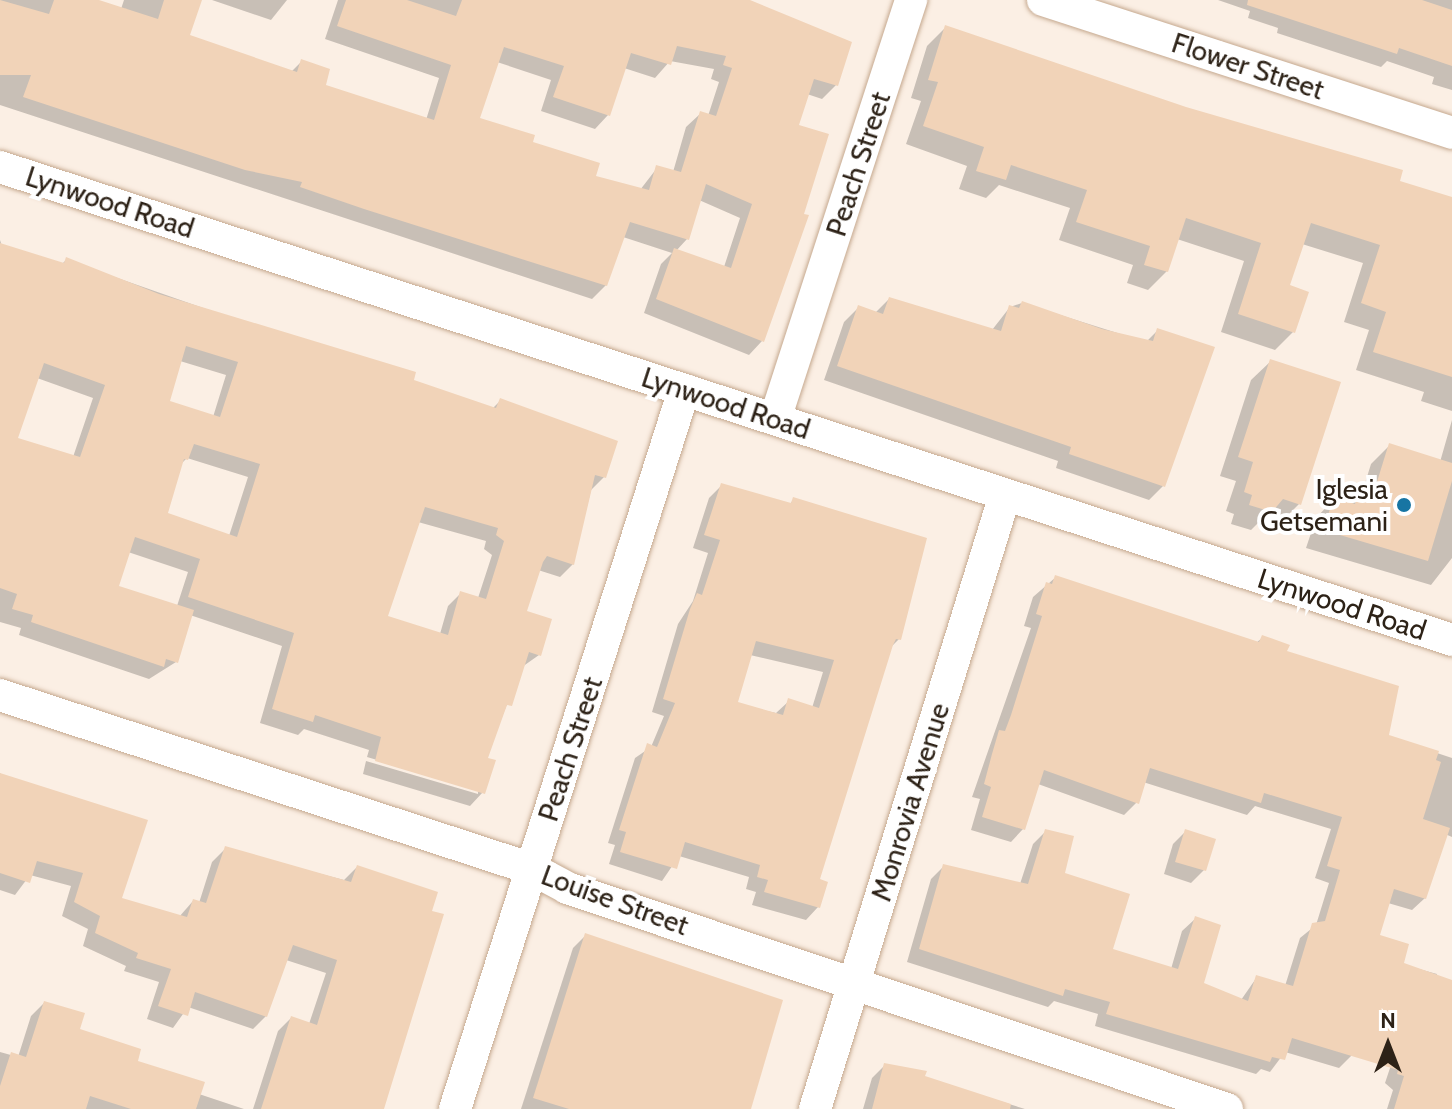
<!DOCTYPE html>
<style>
body{margin:0}
#map{position:relative;width:1452px;height:1109px;overflow:hidden;background:#fbefe4;font-family:Cabin,sans-serif}
div>[style]{position:absolute}
.shadow>*{inset:0;background:#0003}
.building>*{inset:0;background:#f1d3b8}
.roads{filter:drop-shadow(0 0 2px #c5a88e) drop-shadow(0 0 2px #c5a88e)}
.street>*{height:32px;margin:-16px;padding:0 16px;transform-origin:16px;border-radius:16px;background:#fff}
.dots>*{width:22px;height:22px;translate:-50% -50%;box-sizing:border-box;border:4px solid #fff;border-radius:50%}
span{translate:-50% -50%;white-space:nowrap;text-align:center;line-height:1.15;-webkit-text-stroke:8px #fff;paint-order:stroke}
.street-label{font-size:28px;color:#2d2217}
.poi-label{font-size:28px;color:#2d2217}
.right{translate:-100% -50%;text-align:right}
.north{position:absolute;left:1348px;top:1005px;width:80px;height:80px;-webkit-text-stroke:6px #fff;paint-order:stroke;rotate:0deg;font-size:22px;font-weight:700;line-height:32px;text-align:center;color:#2d2217}
.north::after{content:'';display:block;margin:auto;width:28px;height:36px;background:#2d2217;clip-path:polygon(50% 0,100% 100%,50% 72%,0 100%)}
</style>
<div id="map">
<div class="shadow">
<div style="clip-path:polygon(evenodd,0 0,93px 0,121px 9px,124px 0,200px 0,188px 37px,291px 72px,302px 61px,323px 86px,426px 120px,439px 78px,325px 39px,338px 0,744px 0,849px 43px,836px 85px,822px 99px,807px 94px,796px 126px,762px 341px,749px 355px,644px 313px,661px 264px,672px 253px,623px 237px,606px 285px,592px 299px,0 105px,0 0,670px 61px,714px 69px,711px 79px,719px 82px,708px 116px,700px 114px,686px 127px,673px 172px,657px 168px,640px 190px,594px 177px,477px 120px,497px 62px,551px 80px,541px 111px,595px 129px,608px 115px,624px 68px,655px 78px,670px 61px,0 0,699px 200px,740px 218px,724px 267px,676px 251px,687px 239px,699px 200px)"></div>
<div style="clip-path:polygon(212px 0,287px 0,271px 20px)"></div>
<div style="clip-path:polygon(1218px 0,1452px 0,1452px 90px,1432px 84px,1434px 77px,1387px 61px,1381px 67px,1277px 33px,1278px 28px,1248px 18px,1250px 11px)"></div>
<div style="clip-path:polygon(946px 27px,1452px 202px,1452px 411px,1421px 401px,1424px 392px,1356px 370px,1369px 330px,1344px 322px,1363px 263px,1302px 244px,1288px 287px,1293px 332px,1275px 350px,1221px 332px,1244px 261px,1177px 239px,1167px 271px,1148px 290px,1127px 283px,1133px 265px,1059px 240px,1070px 208px,999px 185px,986px 198px,959px 189px,967px 166px,906px 144px,921px 101px,911px 98px,927px 46px)"></div>
<div style="clip-path:polygon(evenodd,0 240px,2px 246px,62px 264px,66px 260px,492px 409px,500px 401px,604px 477px,591px 490px,573px 564px,560px 577px,538px 570px,524px 613px,539px 655px,522px 667px,485px 759px,483px 792px,470px 806px,363px 774px,366px 761px,478px 794px,478px 790px,367px 757px,369px 750px,304px 729px,298px 735px,260px 723px,282px 646px,190px 615px,176px 662px,149px 679px,19px 635px,21px 628px,0 622px,0 240px,180px 361px,226px 375px,213px 417px,167px 403px,180px 361px,0 240px,37px 378px,93px 398px,73px 457px,16px 439px,37px 378px,0 240px,187px 458px,248px 477px,229px 536px,166px 514px,179px 466px,187px 458px,0 240px,418px 522px,486px 541px,484px 549px,492px 555px,478px 598px,461px 593px,448px 606px,440px 634px,386px 617px,418px 522px,0 240px,128px 552px,188px 572px,177px 606px,117px 587px,128px 552px)"></div>
<div style="clip-path:polygon(889px 299px,992px 330px,1010px 307px,1022px 303px,1146px 342px,1157px 331px,1163px 486px,1149px 500px,1056px 468px,1058px 461px,824px 380px,844px 322px,858px 308px,875px 313px)"></div>
<div style="clip-path:polygon(1271px 361px,1299px 504px,1280px 523px,1264px 517px,1251px 530px,1231px 524px,1234px 514px,1226px 511px,1236px 481px,1220px 476px,1251px 380px)"></div>
<div style="clip-path:polygon(1452px 420px,1452px 558px,1431px 585px,1306px 548px,1316px 518px,1334px 499px,1350px 504px,1361px 496px,1371px 464px,1389px 446px,1440px 462px)"></div>
<div style="clip-path:polygon(evenodd,722px 485px,789px 505px,794px 499px,899px 639px,889px 649px,818px 881px,818px 907px,806px 920px,752px 905px,756px 892px,746px 889px,749px 877px,679px 856px,662px 881px,609px 864px,615px 845px,608px 843px,635px 758px,651px 747px,664px 716px,652px 712px,678px 624px,693px 601px,708px 553px,693px 548px,709px 498px,722px 485px,750px 655px,823px 672px,812px 708px,789px 701px,776px 713px,735px 704px,750px 655px)"></div>
<div style="clip-path:polygon(1056px 577px,1256px 643px,1262px 638px,1386px 736px,1452px 758px,1452px 837px,1445px 834px,1425px 898px,1412px 910px,1388px 903px,1377px 936px,1401px 964px,1437px 974px,1431px 994px,1452px 1001px,1452px 1109px,1387px 1109px,1393px 1090px,1385px 1083px,1394px 1056px,1352px 1055px,1339px 1068px,1285px 1052px,1270px 1072px,1261px 1069px,1256px 1074px,1095px 1026px,1098px 1014px,1054px 1001px,1048px 1007px,907px 962px,931px 879px,944px 866px,1020px 884px,1033px 844px,1046px 831px,1062px 874px,1111px 950px,1171px 969px,1182px 931px,1195px 919px,1201px 984px,1241px 1000px,1257px 977px,1285px 986px,1300px 938px,1316px 925px,1329px 883px,1315px 878px,1331px 829px,1255px 806px,1247px 815px,1143px 782px,1137px 802px,1124px 815px,1038px 784px,1023px 829px,1011px 842px,971px 830px,980px 799px,972px 797px,1031px 628px,1024px 626px,1033px 597px)"></div>
<div style="clip-path:polygon(0 773px,120px 899px,179px 917px,193px 901px,199px 903px,212px 862px,225px 849px,344px 880px,357px 867px,380px 1109px,253px 1109px,278px 1031px,291px 1018px,309px 1024px,326px 973px,286px 960px,266px 1016px,253px 1029px,188px 1007px,173px 1028px,147px 1019px,159px 982px,124px 971px,126px 966px,83px 946px,88px 929px,62px 916px,71px 886px,30px 875px,15px 895px,0 890px)"></div>
<div style="clip-path:polygon(1186px 831px,1204px 870px,1191px 883px,1164px 874px,1173px 844px)"></div>
<div style="clip-path:polygon(586px 935px,748px 1109px,521px 1109px,573px 948px)"></div>
<div style="clip-path:polygon(44px 1003px,77px 1031px,135px 1062px,199px 1094px,244px 1109px,0 1109px,0 1052px,18px 1057px,31px 1016px)"></div>
<div style="clip-path:polygon(885px 1065px,923px 1077px,1025px 1109px,863px 1109px,872px 1078px)"></div>
</div>
<div class="building">
<div style="clip-path:polygon(evenodd,0 0,49px 14px,54px 0,99px 0,158px 19px,164px 0,202px 0,190px 35px,297px 72px,301px 59px,330px 69px,326px 85px,434px 120px,451px 65px,337px 26px,346px 0,407px 0,456px 16px,462px 0,750px 0,852px 42px,838px 86px,814px 79px,799px 125px,829px 134px,804px 214px,809px 215px,764px 342px,656px 299px,674px 248px,731px 268px,752px 204px,706px 184px,689px 240px,630px 222px,607px 286px,364px 209px,300px 187px,302px 182px,245px 170px,23px 97px,31px 75px,0 75px,0 0,677px 46px,726px 56px,723px 65px,732px 68px,716px 116px,700px 111px,681px 172px,656px 165px,649px 190px,596px 176px,600px 163px,533px 142px,535px 135px,480px 118px,504px 47px,564px 66px,553px 97px,610px 116px,631px 53px,671px 65px,677px 46px)"></div>
<div style="clip-path:polygon(1248px 0,1422px 0,1452px 10px,1452px 66px,1399px 48px,1397px 54px,1247px 5px)"></div>
<div style="clip-path:polygon(945px 25px,1186px 107px,1403px 170px,1400px 181px,1452px 197px,1452px 377px,1373px 352px,1386px 312px,1361px 303px,1380px 245px,1311px 223px,1290px 285px,1309px 292px,1295px 333px,1238px 314px,1261px 243px,1186px 218px,1168px 272px,1144px 265px,1150px 246px,1076px 222px,1087px 190px,1011px 165px,1006px 180px,976px 171px,984px 147px,923px 126px,938px 82px,928px 80px)"></div>
<div style="clip-path:polygon(evenodd,0 243px,64px 263px,66px 257px,159px 294px,416px 372px,414px 380px,496px 408px,500px 398px,618px 441px,606px 478px,595px 475px,574px 565px,547px 556px,543px 562px,527px 611px,552px 619px,541px 656px,529px 652px,512px 706px,507px 705px,488px 758px,496px 760px,485px 794px,375px 761px,381px 737px,315px 715px,313px 722px,272px 709px,294px 633px,188px 597px,200px 559px,135px 537px,119px 586px,194px 610px,178px 663px,166px 659px,164px 667px,31px 622px,33px 615px,12px 609px,17px 594px,0 588px,0 243px,186px 346px,238px 362px,220px 417px,170px 401px,186px 346px,0 243px,44px 363px,105px 385px,80px 457px,18px 438px,44px 363px,0 243px,194px 444px,260px 464px,237px 537px,168px 513px,184px 459px,188px 460px,194px 444px,0 243px,425px 507px,498px 528px,496px 535px,504px 541px,486px 599px,460px 591px,448px 635px,388px 616px,425px 507px)"></div>
<div style="clip-path:polygon(889px 297px,1001px 331px,1009px 305px,1019px 308px,1022px 301px,1102px 329px,1153px 341px,1157px 328px,1215px 347px,1165px 487px,1069px 454px,1071px 447px,837px 366px,858px 305px,883px 314px)"></div>
<div style="clip-path:polygon(1270px 359px,1341px 382px,1301px 505px,1283px 499px,1272px 512px,1249px 505px,1252px 495px,1244px 492px,1253px 462px,1238px 457px)"></div>
<div style="clip-path:polygon(1389px 443px,1452px 463px,1452px 481px,1428px 561px,1323px 530px,1334px 497px,1355px 504px,1358px 493px,1372px 498px)"></div>
<div style="clip-path:polygon(evenodd,721px 483px,791px 503px,793px 497px,927px 538px,901px 640px,896px 639px,893px 645px,820px 879px,828px 882px,820px 908px,764px 892px,768px 880px,757px 877px,760px 865px,685px 842px,677px 869px,620px 852px,626px 832px,619px 830px,647px 743px,657px 747px,675px 703px,663px 699px,690px 609px,697px 593px,702px 595px,720px 540px,704px 535px,721px 483px,756px 641px,834px 660px,819px 708px,788px 698px,783px 715px,738px 702px,756px 641px)"></div>
<div style="clip-path:polygon(1055px 575px,1259px 642px,1262px 635px,1290px 645px,1287px 651px,1399px 686px,1389px 735px,1439px 751px,1436px 760px,1441px 762px,1423px 819px,1450px 828px,1426px 899px,1394px 889px,1380px 935px,1409px 944px,1404px 963px,1452px 980px,1452px 1109px,1394px 1109px,1404px 1076px,1397px 1074px,1398px 1070px,1292px 1038px,1285px 1060px,1272px 1057px,1270px 1062px,1106px 1014px,1110px 1002px,1065px 989px,1063px 996px,919px 949px,943px 864px,1028px 884px,1045px 829px,1074px 836px,1065px 873px,1130px 894px,1113px 949px,1178px 969px,1195px 916px,1221px 925px,1204px 983px,1248px 1001px,1256px 975px,1293px 986px,1312px 923px,1325px 921px,1340px 870px,1327px 866px,1342px 817px,1264px 793px,1261px 803px,1150px 768px,1139px 804px,1044px 770px,1025px 830px,982px 817px,991px 787px,984px 784px,992px 754px,999px 730px,1005px 731px,1011px 715px,1042px 616px,1036px 614px,1046px 582px,1052px 584px)"></div>
<div style="clip-path:polygon(0 773px,148px 820px,122px 898px,187px 917px,193px 899px,206px 903px,225px 846px,351px 882px,357px 865px,438px 892px,432px 911px,444px 914px,384px 1109px,261px 1109px,291px 1016px,317px 1025px,337px 960px,293px 945px,267px 1017px,195px 992px,188px 1016px,158px 1006px,171px 969px,136px 958px,138px 953px,95px 933px,100px 916px,74px 902px,83px 873px,37px 861px,30px 883px,0 873px)"></div>
<div style="clip-path:polygon(1185px 829px,1216px 839px,1206px 871px,1175px 862px)"></div>
<div style="clip-path:polygon(585px 933px,783px 1000px,751px 1109px,569px 1109px,533px 1098px)"></div>
<div style="clip-path:polygon(44px 1001px,85px 1013px,80px 1029px,141px 1049px,138px 1061px,205px 1082px,196px 1109px,131px 1109px,90px 1096px,86px 1109px,0 1109px,0 1086px,11px 1052px,26px 1057px)"></div>
<div style="clip-path:polygon(884px 1063px,927px 1071px,925px 1076px,1011px 1104px,1010px 1109px,872px 1109px)"></div>
</div>
<div class="roads">
<div class="street">
<div style="left:1043px;top:0;width:430px;rotate:18deg"></div>
<div style="left:0;top:167px;width:1527px;rotate:18.04deg"></div>
<div style="left:775px;top:419px;width:441px;rotate:-72deg"></div>
<div style="left:0;top:695px;width:560px;rotate:18.11deg"></div>
<div style="left:532px;top:869px;width:40px;rotate:28deg"></div>
<div style="left:567px;top:888px;width:696px;rotate:18.51deg"></div>
<div style="left:455px;top:1109px;width:755px;rotate:-72.33deg"></div>
<div style="left:815px;top:1109px;width:643px;rotate:-72.81deg"></div>
</div>
</div>
<div class="dots">
<div style="left:1404px;top:505px;background:#1775a3"></div>
</div>
<div class="street-label">
<span style="left:1248px;top:66px;rotate:18deg">Flower Street</span>
<span style="left:858px;top:164px;rotate:-72deg">Peach Street</span>
<span style="left:110px;top:202px;rotate:18deg">Lynwood Road</span>
<span style="left:726px;top:403px;rotate:18deg">Lynwood Road</span>
<span style="left:1342px;top:604px;rotate:18deg">Lynwood Road</span>
<span style="left:570px;top:749px;rotate:-72deg">Peach Street</span>
<span style="left:910px;top:802px;rotate:-73deg">Monrovia Avenue</span>
<span style="left:615px;top:900px;rotate:20deg">Louise Street</span>
</div>
<div class="poi-label">
<span class="right" style="left:1388px;top:505px">Iglesia<br>Getsemani</span>
</div>
<div class="north">N</div>
</div>
